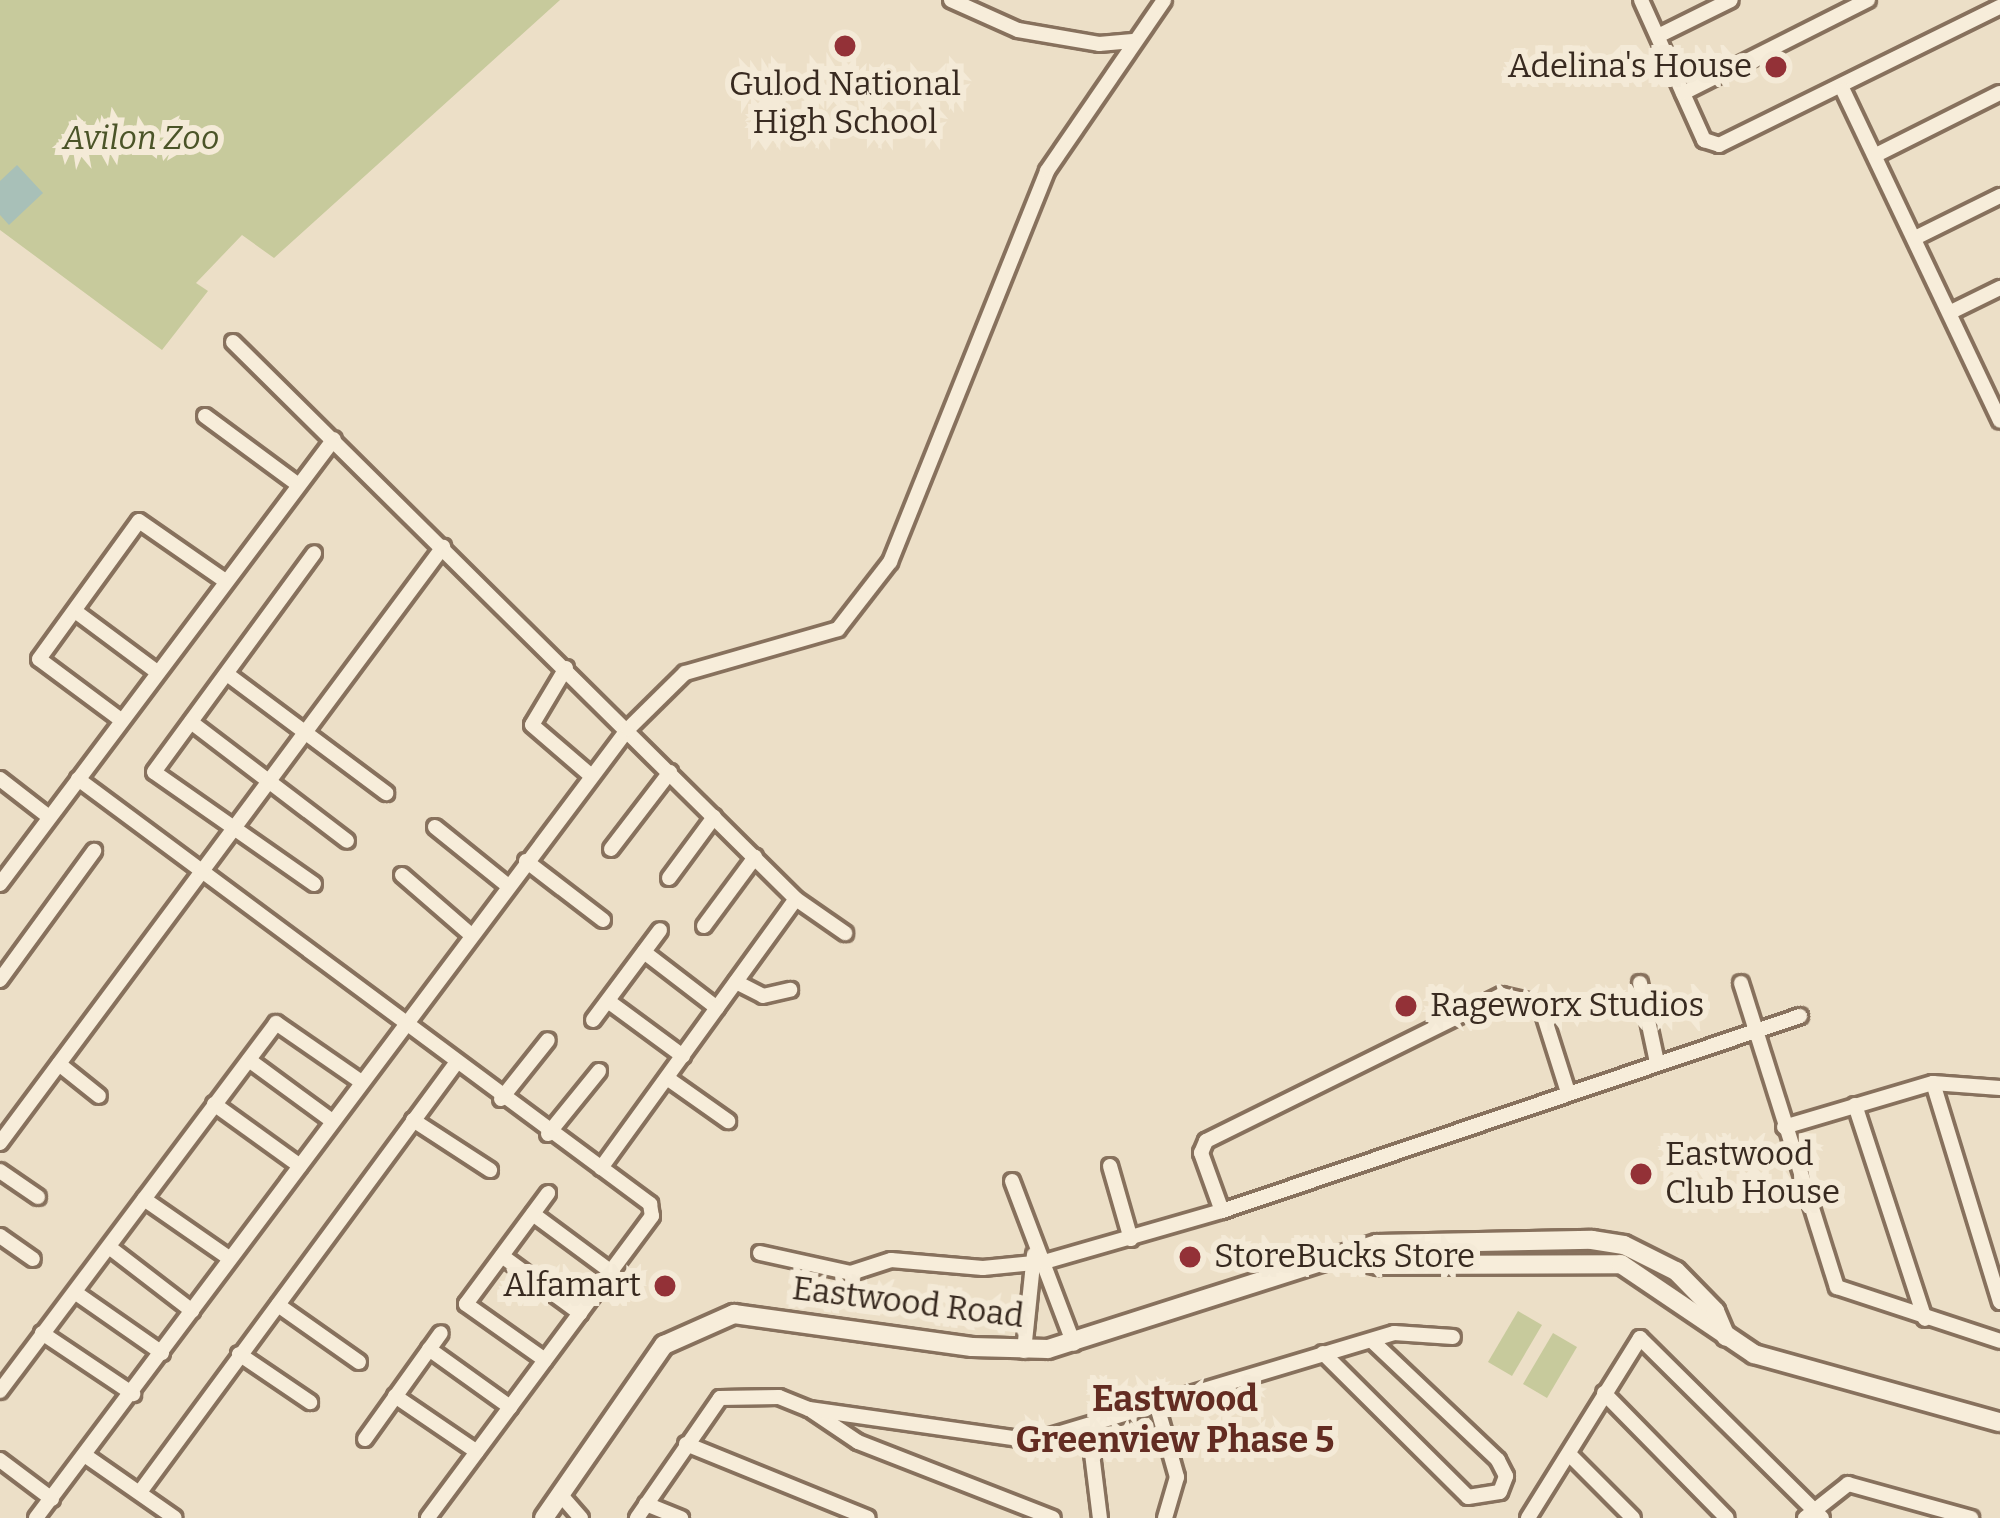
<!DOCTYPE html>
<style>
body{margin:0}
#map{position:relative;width:2000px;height:1518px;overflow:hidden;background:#ecdfc7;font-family:Bitter,serif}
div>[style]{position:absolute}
.green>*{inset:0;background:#c7ca9c}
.water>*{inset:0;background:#a8c0b8}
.roads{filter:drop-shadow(3px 0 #87715d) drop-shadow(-3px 0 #87715d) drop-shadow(0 3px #87715d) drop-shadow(0 -3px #87715d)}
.minor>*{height:14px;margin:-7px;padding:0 7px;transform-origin:7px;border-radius:7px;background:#f7edda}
.secondary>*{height:18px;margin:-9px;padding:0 9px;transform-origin:9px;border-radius:9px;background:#f7edda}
.dots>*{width:33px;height:33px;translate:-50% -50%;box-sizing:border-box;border:6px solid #f4ead7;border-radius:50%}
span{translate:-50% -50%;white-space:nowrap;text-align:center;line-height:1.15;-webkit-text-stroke:12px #f4ead7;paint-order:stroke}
.poi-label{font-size:33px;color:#382a20}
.right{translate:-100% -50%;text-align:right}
.left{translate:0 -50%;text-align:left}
.park-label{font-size:33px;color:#4b5428;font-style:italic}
.street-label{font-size:33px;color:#382a20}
.neighbourhood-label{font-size:36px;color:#632c22;font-weight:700}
</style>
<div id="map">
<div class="green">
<div style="clip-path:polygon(0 0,560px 0,274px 258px,242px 235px,196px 283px,208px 291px,162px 350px,0 230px)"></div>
<div style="clip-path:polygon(1518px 1311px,1542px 1325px,1512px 1376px,1488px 1362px)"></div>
<div style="clip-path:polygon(1553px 1333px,1577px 1347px,1547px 1398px,1523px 1384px)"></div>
</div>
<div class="water">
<div style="clip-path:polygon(17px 165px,43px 193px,9px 225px,0 215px,0 181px)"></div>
</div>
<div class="roads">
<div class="minor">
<div style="left:951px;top:0;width:73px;rotate:24.1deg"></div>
<div style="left:1018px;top:30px;width:82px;rotate:9.8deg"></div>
<div style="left:1099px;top:44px;width:34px;rotate:-5deg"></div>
<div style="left:1641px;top:0;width:154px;rotate:65.8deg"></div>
<div style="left:1704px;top:140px;width:16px;rotate:18deg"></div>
<div style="left:1719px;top:145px;width:313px;rotate:-26.2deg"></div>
<div style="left:1658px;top:36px;width:81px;rotate:-26.3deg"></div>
<div style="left:1843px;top:90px;width:366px;rotate:64.6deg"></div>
<div style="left:1683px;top:93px;width:207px;rotate:-26.7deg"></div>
<div style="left:1878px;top:154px;width:136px;rotate:-26.6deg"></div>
<div style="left:1917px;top:237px;width:93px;rotate:-26.3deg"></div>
<div style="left:1951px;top:312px;width:55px;rotate:-26.1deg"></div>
<div style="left:233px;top:342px;width:792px;rotate:44.69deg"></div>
<div style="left:796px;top:899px;width:60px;rotate:34.8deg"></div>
<div style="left:205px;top:416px;width:113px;rotate:36.4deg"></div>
<div style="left:75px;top:611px;width:102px;rotate:36.6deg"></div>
<div style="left:566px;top:668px;width:66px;rotate:120.8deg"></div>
<div style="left:532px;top:725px;width:75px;rotate:40.7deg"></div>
<div style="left:227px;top:674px;width:199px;rotate:36.8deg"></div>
<div style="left:121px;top:720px;width:102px;rotate:-143.4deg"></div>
<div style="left:39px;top:659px;width:170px;rotate:-54.1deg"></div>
<div style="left:139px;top:521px;width:103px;rotate:34.8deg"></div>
<div style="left:191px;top:722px;width:196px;rotate:37.3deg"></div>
<div style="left:0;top:779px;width:62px;rotate:37.8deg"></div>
<div style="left:78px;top:779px;width:713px;rotate:36.61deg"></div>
<div style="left:650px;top:1204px;width:12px;rotate:81deg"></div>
<div style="left:652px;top:1216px;width:376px;rotate:126.6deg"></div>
<div style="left:435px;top:827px;width:92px;rotate:38.9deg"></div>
<div style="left:611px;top:849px;width:97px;rotate:-52.5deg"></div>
<div style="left:526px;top:861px;width:97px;rotate:37.5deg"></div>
<div style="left:402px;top:875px;width:90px;rotate:40.9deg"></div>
<div style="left:669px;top:878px;width:76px;rotate:-53.6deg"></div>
<div style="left:0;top:884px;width:556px;rotate:-53.11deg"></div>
<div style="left:314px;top:884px;width:195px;rotate:-145deg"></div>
<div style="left:154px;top:772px;width:271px;rotate:-53.8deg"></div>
<div style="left:704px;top:926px;width:86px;rotate:-53.5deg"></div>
<div style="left:644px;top:952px;width:92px;rotate:37.5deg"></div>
<div style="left:0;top:980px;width:160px;rotate:-53.9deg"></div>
<div style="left:736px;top:982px;width:30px;rotate:27deg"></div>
<div style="left:763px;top:996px;width:28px;rotate:-13deg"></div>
<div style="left:1640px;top:983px;width:81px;rotate:77.9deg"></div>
<div style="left:1741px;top:983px;width:319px;rotate:72.5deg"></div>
<div style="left:1837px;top:1287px;width:172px;rotate:18.3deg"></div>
<div style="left:608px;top:1001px;width:93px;rotate:36.3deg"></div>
<div style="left:593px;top:1020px;width:112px;rotate:-53.3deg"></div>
<div style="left:249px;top:1060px;width:103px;rotate:36.3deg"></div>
<div style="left:59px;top:1064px;width:51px;rotate:38.7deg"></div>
<div style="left:667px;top:1078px;width:75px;rotate:35.2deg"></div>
<div style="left:1933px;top:1083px;width:229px;rotate:73deg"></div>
<div style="left:501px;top:1099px;width:75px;rotate:-51.5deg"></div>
<div style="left:214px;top:1104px;width:106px;rotate:35.8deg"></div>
<div style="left:1855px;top:1105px;width:225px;rotate:71.9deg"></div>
<div style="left:413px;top:1120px;width:92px;rotate:33deg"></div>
<div style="left:1784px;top:1127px;width:155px;rotate:-16.5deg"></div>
<div style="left:1933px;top:1083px;width:67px;rotate:4.3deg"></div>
<div style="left:548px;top:1134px;width:81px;rotate:-51deg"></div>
<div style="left:0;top:1143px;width:743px;rotate:-53.38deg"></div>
<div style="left:1110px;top:1166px;width:76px;rotate:74deg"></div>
<div style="left:601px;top:1168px;width:332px;rotate:-54.1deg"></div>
<div style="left:0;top:1171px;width:46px;rotate:34.4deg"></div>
<div style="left:1012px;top:1181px;width:174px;rotate:69.2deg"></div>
<div style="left:144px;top:1199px;width:103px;rotate:34.8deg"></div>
<div style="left:1222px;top:1211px;width:62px;rotate:-109.9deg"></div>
<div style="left:1201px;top:1153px;width:13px;rotate:-67deg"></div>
<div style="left:1206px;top:1141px;width:330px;rotate:-26.3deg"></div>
<div style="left:1502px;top:995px;width:39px;rotate:13deg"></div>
<div style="left:1540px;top:1004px;width:89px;rotate:72.4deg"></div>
<div style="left:533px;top:1214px;width:96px;rotate:36.5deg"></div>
<div style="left:0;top:1236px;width:40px;rotate:34.9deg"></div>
<div style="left:109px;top:1247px;width:105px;rotate:37.6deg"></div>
<div style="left:760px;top:1253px;width:93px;rotate:12.4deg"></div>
<div style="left:851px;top:1273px;width:42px;rotate:-18deg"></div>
<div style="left:891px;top:1260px;width:92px;rotate:5deg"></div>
<div style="left:983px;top:1268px;width:61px;rotate:-5.6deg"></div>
<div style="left:1044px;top:1262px;width:185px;rotate:-16deg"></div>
<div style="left:1222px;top:1211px;width:610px;rotate:-18.64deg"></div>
<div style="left:502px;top:1256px;width:97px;rotate:36.2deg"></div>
<div style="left:76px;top:1293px;width:105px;rotate:34.9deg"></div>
<div style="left:278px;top:1305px;width:99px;rotate:35.1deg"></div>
<div style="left:42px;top:1333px;width:110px;rotate:33.8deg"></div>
<div style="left:429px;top:1349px;width:100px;rotate:35.6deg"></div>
<div style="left:1024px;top:1351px;width:97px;rotate:-84.1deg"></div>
<div style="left:1323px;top:1353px;width:204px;rotate:44.8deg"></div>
<div style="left:1468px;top:1497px;width:32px;rotate:-9deg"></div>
<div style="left:1500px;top:1492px;width:17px;rotate:-69deg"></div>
<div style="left:1506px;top:1476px;width:18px;rotate:-117deg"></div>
<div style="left:1498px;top:1460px;width:173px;rotate:-136.6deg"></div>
<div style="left:239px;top:1354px;width:86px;rotate:34.1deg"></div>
<div style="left:545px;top:1360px;width:97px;rotate:-144.7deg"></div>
<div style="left:466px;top:1304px;width:138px;rotate:-53.5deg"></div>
<div style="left:0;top:1391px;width:460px;rotate:-53.1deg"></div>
<div style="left:276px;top:1023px;width:102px;rotate:34.6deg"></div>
<div style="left:1604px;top:1393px;width:175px;rotate:45.5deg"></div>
<div style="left:395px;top:1396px;width:99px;rotate:34.3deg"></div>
<div style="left:1157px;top:1406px;width:74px;rotate:74.3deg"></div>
<div style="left:1177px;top:1477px;width:43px;rotate:106.3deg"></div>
<div style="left:812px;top:1411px;width:55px;rotate:34deg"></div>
<div style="left:858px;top:1442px;width:209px;rotate:21.3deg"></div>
<div style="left:1089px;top:1429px;width:90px;rotate:83deg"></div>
<div style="left:365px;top:1439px;width:130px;rotate:-54.4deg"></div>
<div style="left:686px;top:1444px;width:196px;rotate:22.1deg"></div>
<div style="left:1570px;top:1455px;width:89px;rotate:45deg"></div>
<div style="left:86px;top:1456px;width:108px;rotate:34.9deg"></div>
<div style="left:0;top:1460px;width:65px;rotate:36.9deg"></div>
<div style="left:140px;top:1492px;width:529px;rotate:-53.61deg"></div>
<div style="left:560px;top:1494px;width:32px;rotate:49deg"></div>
<div style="left:646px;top:1504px;width:38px;rotate:22deg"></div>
<div style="left:36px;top:1518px;width:986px;rotate:-53.12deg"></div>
<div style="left:628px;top:729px;width:80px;rotate:-44.5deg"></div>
<div style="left:685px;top:673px;width:159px;rotate:-16deg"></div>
<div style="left:838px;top:629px;width:85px;rotate:-52.2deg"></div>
<div style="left:890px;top:562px;width:421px;rotate:-68.1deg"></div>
<div style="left:1047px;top:171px;width:207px;rotate:-55.6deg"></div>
<div style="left:637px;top:1518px;width:146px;rotate:-55.3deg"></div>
<div style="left:720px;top:1398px;width:59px;rotate:-1deg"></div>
<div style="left:779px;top:1397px;width:32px;rotate:22deg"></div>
<div style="left:809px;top:1409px;width:227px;rotate:8.1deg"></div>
<div style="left:1034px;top:1441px;width:376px;rotate:-16.7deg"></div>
<div style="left:1394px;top:1333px;width:59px;rotate:3.9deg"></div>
<div style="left:1528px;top:1518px;width:212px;rotate:-58.1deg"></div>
<div style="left:1640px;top:1338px;width:256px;rotate:44.7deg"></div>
<div style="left:1805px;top:1518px;width:55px;rotate:-38.3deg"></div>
<div style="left:1848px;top:1484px;width:128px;rotate:15.5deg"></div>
</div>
<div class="secondary">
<div style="left:1348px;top:1258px;width:32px;rotate:13deg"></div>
<div style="left:1379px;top:1265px;width:242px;rotate:-0.2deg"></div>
<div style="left:1621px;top:1264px;width:161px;rotate:34.1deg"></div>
<div style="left:1754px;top:1354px;width:255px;rotate:15.5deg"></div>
<div style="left:544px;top:1518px;width:211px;rotate:-55.3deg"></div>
<div style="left:664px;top:1345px;width:77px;rotate:-23.9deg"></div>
<div style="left:734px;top:1314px;width:240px;rotate:7.9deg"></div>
<div style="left:972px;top:1347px;width:76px;rotate:1.5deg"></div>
<div style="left:1048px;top:1349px;width:345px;rotate:-17.7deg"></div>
<div style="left:1377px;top:1244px;width:215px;rotate:-1.1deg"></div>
<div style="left:1592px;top:1240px;width:32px;rotate:9deg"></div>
<div style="left:1624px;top:1245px;width:58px;rotate:26.6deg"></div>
<div style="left:1676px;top:1271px;width:56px;rotate:45.7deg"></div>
<div style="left:1715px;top:1311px;width:28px;rotate:67deg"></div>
</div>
</div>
<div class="dots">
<div style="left:845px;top:46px;background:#933137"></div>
<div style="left:1776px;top:67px;background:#933137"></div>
<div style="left:1406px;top:1006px;background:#933137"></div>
<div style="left:1641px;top:1174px;background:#933137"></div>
<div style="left:1190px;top:1257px;background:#933137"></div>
<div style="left:665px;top:1286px;background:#933137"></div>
</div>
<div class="poi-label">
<span class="right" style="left:1752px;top:67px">Adelina's House</span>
<span style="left:845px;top:104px">Gulod National<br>High School</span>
<span class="left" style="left:1430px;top:1006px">Rageworx Studios</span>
<span class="left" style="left:1665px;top:1174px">Eastwood<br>Club House</span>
<span class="left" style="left:1214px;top:1257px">StoreBucks Store</span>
<span class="right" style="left:641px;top:1286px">Alfamart</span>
</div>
<div class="park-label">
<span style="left:141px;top:139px">Avilon Zoo</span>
</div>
<div class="street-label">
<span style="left:908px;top:1303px;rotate:7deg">Eastwood Road</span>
</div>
<div class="neighbourhood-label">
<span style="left:1175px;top:1420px">Eastwood<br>Greenview Phase 5</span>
</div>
</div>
